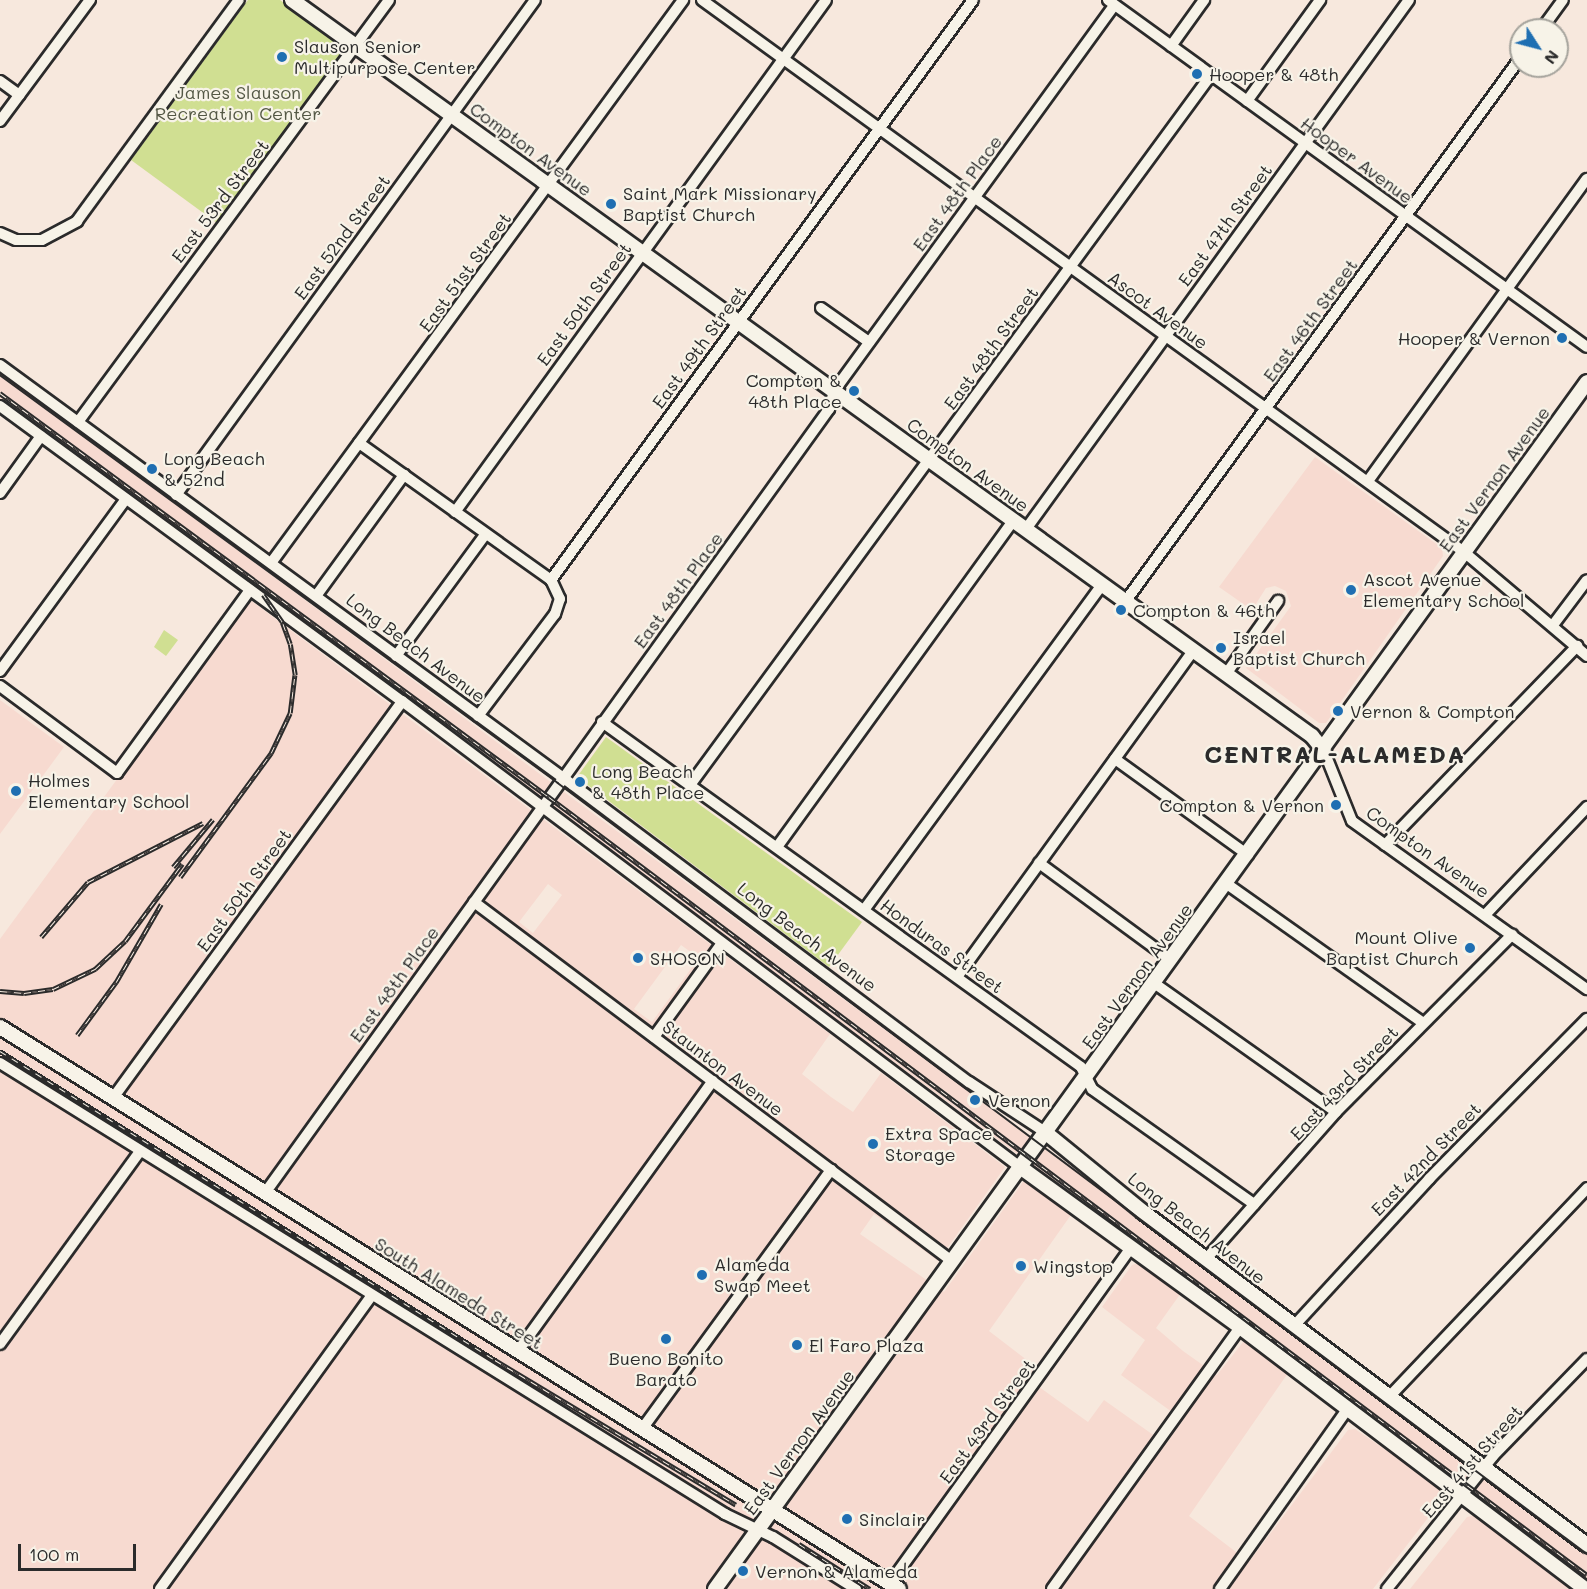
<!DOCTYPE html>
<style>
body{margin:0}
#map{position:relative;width:1587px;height:1589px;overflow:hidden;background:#f7e8dd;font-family:Mali,sans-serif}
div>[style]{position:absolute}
.built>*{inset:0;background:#f7dad0}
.green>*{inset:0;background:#d0df92}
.roads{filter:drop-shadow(2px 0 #2b2b2b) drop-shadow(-2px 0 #2b2b2b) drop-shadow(0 2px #2b2b2b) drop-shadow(0 -2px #2b2b2b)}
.minor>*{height:10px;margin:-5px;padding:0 5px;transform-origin:5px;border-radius:5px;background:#f7f3e8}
.major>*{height:14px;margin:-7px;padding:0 7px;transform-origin:7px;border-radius:7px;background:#f7f3e8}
.tram>*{height:1.5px;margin:-0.75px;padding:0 0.75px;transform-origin:0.75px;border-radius:0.75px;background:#2b2b2b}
.rail>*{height:4.5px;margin-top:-2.25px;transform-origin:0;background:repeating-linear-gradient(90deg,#f7f3e8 0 7px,#2b2b2b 0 14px);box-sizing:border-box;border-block:2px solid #2b2b2b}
.dots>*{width:16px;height:16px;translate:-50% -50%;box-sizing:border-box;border:3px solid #f7f3e8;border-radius:50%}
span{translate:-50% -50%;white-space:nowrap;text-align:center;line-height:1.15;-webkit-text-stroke:4.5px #f7f3e8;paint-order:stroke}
.poi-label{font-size:18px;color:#2b2b2b}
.left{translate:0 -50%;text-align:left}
.right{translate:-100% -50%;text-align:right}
.park-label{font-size:18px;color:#545845}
.street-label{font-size:18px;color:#2b2b2b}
.district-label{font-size:24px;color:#2b2b2b;font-weight:700;letter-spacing:1.5px}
.north{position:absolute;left:1509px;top:18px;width:60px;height:60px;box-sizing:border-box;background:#f7f3e8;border:2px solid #a5a39c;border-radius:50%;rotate:126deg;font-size:16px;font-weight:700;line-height:24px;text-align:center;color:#2b2b2b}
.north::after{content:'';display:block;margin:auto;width:21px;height:27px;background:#1f6fb2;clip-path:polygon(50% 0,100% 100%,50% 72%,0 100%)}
.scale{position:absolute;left:18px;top:1544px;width:118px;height:27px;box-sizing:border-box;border:3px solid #2b2b2b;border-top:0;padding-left:8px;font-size:18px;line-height:21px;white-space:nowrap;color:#2b2b2b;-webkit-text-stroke:4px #f7f3e8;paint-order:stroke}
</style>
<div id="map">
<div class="built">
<div style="clip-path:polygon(0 374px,1587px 1550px,1587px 1579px,650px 880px,0 400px)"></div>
<div style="clip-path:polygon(1315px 457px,1442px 548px,1443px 556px,1326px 723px,1319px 723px,1246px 668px,1291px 606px,1286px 591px,1275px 586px,1266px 588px,1252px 610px,1219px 587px)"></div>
<div style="clip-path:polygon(evenodd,249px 599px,830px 1034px,802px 1074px,831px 1097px,853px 1112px,881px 1073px,1005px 1167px,938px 1261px,874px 1214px,860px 1234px,944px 1292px,1023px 1182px,1030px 1182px,1073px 1212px,989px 1331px,1036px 1367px,1028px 1379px,1088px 1422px,1104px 1400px,1166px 1444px,1183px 1420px,1121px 1375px,1145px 1340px,1102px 1307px,1132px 1265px,1138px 1263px,1181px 1293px,1156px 1328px,1183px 1351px,1217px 1375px,1244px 1341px,1288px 1373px,1189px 1516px,1249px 1562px,1348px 1430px,1355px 1429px,1448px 1492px,1373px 1589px,0 1589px,0 939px,249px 599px,548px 884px,562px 895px,533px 933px,519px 922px,548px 884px,249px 599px,681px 945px,699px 958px,652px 1022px,634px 1009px,681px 945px)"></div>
<div style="clip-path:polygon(0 700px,64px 747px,0 834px)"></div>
<div style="clip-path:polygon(1477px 1515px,1576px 1589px,1410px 1589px,1467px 1517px)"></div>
</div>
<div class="green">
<div style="clip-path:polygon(248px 0,280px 0,345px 47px,217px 223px,131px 160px)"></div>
<div style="clip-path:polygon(164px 630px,178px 640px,166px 656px,154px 647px)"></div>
<div style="clip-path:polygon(606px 737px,862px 922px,829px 967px,577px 777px)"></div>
</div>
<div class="roads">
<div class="minor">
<div style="left:702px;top:0;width:941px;rotate:35.92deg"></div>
<div style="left:1464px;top:552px;width:161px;rotate:40.2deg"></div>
<div style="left:1108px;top:0;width:591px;rotate:35.92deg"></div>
<div style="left:1541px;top:30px;width:37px;rotate:-54deg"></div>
<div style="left:1171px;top:46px;width:57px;rotate:-54.3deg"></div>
<div style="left:0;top:81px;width:24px;rotate:36deg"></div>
<div style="left:1247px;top:101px;width:125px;rotate:-54.1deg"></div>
<div style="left:0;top:121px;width:151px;rotate:-53.4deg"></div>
<div style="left:0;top:233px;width:17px;rotate:24deg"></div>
<div style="left:16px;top:240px;width:26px"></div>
<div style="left:42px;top:240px;width:40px;rotate:-28deg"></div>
<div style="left:77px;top:221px;width:274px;rotate:-53.8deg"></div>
<div style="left:821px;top:308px;width:59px;rotate:35.3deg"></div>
<div style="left:0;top:365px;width:710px;rotate:36.24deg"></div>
<div style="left:573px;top:785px;width:495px;rotate:36.9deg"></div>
<div style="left:969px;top:1082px;width:91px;rotate:33.3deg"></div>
<div style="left:0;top:406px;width:499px;rotate:36.3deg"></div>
<div style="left:402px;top:701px;width:774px;rotate:37.02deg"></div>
<div style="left:78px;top:422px;width:524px;rotate:-53.61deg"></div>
<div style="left:359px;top:443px;width:236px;rotate:35.5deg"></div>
<div style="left:1368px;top:481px;width:373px;rotate:-54.1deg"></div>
<div style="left:0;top:493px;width:70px;rotate:-54.3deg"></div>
<div style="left:176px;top:495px;width:611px;rotate:-54.05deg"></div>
<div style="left:455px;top:512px;width:632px;rotate:-54.07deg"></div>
<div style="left:1026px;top:529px;width:653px;rotate:-54.1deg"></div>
<div style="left:271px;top:563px;width:698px;rotate:-53.8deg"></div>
<div style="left:316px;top:596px;width:150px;rotate:-54deg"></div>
<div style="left:1125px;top:602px;width:674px;rotate:-54deg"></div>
<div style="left:1553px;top:625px;width:56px;rotate:-52.9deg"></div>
<div style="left:396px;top:656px;width:150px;rotate:-53.7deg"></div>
<div style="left:0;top:671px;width:213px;rotate:-53.8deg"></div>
<div style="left:1226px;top:674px;width:90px;rotate:-54.5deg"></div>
<div style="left:0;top:686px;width:146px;rotate:36.6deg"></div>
<div style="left:117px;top:773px;width:226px;rotate:-54deg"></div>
<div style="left:478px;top:716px;width:128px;rotate:-53deg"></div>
<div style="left:555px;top:614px;width:16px;rotate:-72deg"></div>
<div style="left:560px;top:599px;width:21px;rotate:-115deg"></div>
<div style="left:551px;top:580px;width:717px;rotate:-53.96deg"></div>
<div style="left:602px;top:722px;width:590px;rotate:35.76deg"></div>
<div style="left:1081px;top:1067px;width:25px;rotate:63deg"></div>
<div style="left:1092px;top:1089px;width:199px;rotate:35.4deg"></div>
<div style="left:1324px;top:751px;width:75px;rotate:68.2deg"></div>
<div style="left:1352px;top:821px;width:289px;rotate:35.6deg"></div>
<div style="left:1115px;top:759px;width:164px;rotate:35.8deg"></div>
<div style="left:690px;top:785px;width:881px;rotate:-53.73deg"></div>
<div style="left:1385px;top:845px;width:277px;rotate:-46deg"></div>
<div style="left:777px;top:847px;width:404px;rotate:-54.1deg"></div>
<div style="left:1039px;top:863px;width:164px;rotate:36.3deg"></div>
<div style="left:1227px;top:884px;width:240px;rotate:35.3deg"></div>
<div style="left:474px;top:902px;width:598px;rotate:36.91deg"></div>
<div style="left:864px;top:910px;width:403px;rotate:-53.8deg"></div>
<div style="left:1485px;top:915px;width:149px;rotate:-46.6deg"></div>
<div style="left:957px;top:977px;width:402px;rotate:-54.1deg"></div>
<div style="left:1154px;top:983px;width:223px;rotate:35.3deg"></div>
<div style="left:654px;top:1037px;width:116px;rotate:-54.1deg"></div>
<div style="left:0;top:1063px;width:854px;rotate:31.88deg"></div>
<div style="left:725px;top:1514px;width:53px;rotate:25.6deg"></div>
<div style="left:773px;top:1537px;width:98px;rotate:32.1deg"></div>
<div style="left:113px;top:1098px;width:491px;rotate:-53.9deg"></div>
<div style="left:265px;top:1193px;width:966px;rotate:-54.27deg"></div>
<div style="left:829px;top:409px;width:19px;rotate:-74deg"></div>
<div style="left:834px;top:391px;width:477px;rotate:-54deg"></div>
<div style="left:1206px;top:1259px;width:196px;rotate:-48.5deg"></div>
<div style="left:1336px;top:1112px;width:250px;rotate:-45.2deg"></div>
<div style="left:1294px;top:1326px;width:200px;rotate:-47.4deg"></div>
<div style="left:1429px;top:1179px;width:225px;rotate:-45.4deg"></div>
<div style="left:0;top:1344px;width:238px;rotate:-54deg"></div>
<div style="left:518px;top:1351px;width:333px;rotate:-54.2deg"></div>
<div style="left:1389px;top:1397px;width:288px;rotate:-46.5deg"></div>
<div style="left:642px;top:1429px;width:321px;rotate:-53.9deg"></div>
<div style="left:890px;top:1583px;width:413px;rotate:-54.3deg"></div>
<div style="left:160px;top:1589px;width:361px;rotate:-54.2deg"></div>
<div style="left:1052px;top:1589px;width:322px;rotate:-54.3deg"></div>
<div style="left:1220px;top:1589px;width:222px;rotate:-54.7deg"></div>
<div style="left:1387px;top:1589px;width:170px;rotate:-51.4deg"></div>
<div style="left:1493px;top:1456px;width:135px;rotate:-45.9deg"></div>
</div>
<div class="major">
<div style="left:292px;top:0;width:1258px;rotate:35.81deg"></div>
<div style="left:1312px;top:736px;width:19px;rotate:51deg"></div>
<div style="left:0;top:1027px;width:1060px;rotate:32.01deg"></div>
<div style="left:1045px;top:1132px;width:127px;rotate:39.2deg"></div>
<div style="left:1143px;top:1212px;width:555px;rotate:36.87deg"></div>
<div style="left:1020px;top:1167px;width:272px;rotate:36deg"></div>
<div style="left:1240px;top:1327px;width:433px;rotate:37.2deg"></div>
<div style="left:715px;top:1589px;width:1489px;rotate:-54.15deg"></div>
</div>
</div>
<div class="tram">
<div style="left:0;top:375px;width:691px;rotate:36.17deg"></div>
<div style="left:558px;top:783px;width:1286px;rotate:36.84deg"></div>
</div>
<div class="rail">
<div style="left:0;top:393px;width:682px;rotate:36.35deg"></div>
<div style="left:549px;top:797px;width:1297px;rotate:36.85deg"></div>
<div style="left:173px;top:867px;width:62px;rotate:-50.2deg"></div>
<div style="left:180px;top:877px;width:154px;rotate:-53.7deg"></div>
<div style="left:271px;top:753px;width:44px;rotate:-64.6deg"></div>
<div style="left:290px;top:713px;width:38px;rotate:-83deg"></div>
<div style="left:295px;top:675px;width:31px;rotate:-99deg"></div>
<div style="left:290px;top:644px;width:23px;rotate:-110deg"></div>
<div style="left:282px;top:622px;width:33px;rotate:-125deg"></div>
<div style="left:41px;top:937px;width:72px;rotate:-49.5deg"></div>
<div style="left:88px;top:882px;width:129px;rotate:-27.2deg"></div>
<div style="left:0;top:991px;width:24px;rotate:5deg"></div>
<div style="left:24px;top:993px;width:29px;rotate:-8deg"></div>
<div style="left:53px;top:989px;width:47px;rotate:-25.5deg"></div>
<div style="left:95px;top:969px;width:41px;rotate:-43deg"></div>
<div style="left:125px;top:941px;width:96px;rotate:-53.5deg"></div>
<div style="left:77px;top:1035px;width:66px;rotate:-53.7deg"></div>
<div style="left:116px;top:982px;width:90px;rotate:-60deg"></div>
<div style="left:0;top:1051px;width:584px;rotate:31.97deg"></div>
<div style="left:495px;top:1360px;width:281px;rotate:31deg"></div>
<div style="left:799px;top:1544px;width:84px;rotate:32.4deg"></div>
</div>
<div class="dots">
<div style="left:282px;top:57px;background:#1f6fb2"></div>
<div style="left:1197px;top:74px;background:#1f6fb2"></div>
<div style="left:611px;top:204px;background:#1f6fb2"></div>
<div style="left:1562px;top:338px;background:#1f6fb2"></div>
<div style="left:854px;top:391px;background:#1f6fb2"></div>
<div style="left:152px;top:469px;background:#1f6fb2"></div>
<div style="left:1351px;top:590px;background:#1f6fb2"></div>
<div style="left:1121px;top:610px;background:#1f6fb2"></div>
<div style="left:1221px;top:648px;background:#1f6fb2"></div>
<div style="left:1338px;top:711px;background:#1f6fb2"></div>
<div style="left:580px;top:782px;background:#1f6fb2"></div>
<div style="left:16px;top:791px;background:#1f6fb2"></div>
<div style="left:1336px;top:805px;background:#1f6fb2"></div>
<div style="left:1470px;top:948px;background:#1f6fb2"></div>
<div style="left:638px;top:958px;background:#1f6fb2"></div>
<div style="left:975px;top:1100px;background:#1f6fb2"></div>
<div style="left:873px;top:1144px;background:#1f6fb2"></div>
<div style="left:1021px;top:1266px;background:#1f6fb2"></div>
<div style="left:702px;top:1275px;background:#1f6fb2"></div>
<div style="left:666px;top:1339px;background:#1f6fb2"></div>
<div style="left:797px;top:1345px;background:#1f6fb2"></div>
<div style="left:847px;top:1519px;background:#1f6fb2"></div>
<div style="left:743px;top:1571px;background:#1f6fb2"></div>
</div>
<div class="poi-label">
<span class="left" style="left:294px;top:57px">Slauson Senior<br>Multipurpose Center</span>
<span class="left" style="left:1209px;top:74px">Hooper &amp; 48th</span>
<span class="left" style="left:623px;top:204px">Saint Mark Missionary<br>Baptist Church</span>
<span class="right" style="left:1550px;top:338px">Hooper &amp; Vernon</span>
<span class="right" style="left:842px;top:391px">Compton &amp;<br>48th Place</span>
<span class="left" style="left:164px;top:469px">Long Beach<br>&amp; 52nd</span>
<span class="left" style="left:1363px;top:590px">Ascot Avenue<br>Elementary School</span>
<span class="left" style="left:1133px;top:610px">Compton &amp; 46th</span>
<span class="left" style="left:1233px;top:648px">Israel<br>Baptist Church</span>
<span class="left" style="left:1350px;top:711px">Vernon &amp; Compton</span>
<span class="left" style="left:592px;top:782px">Long Beach<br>&amp; 48th Place</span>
<span class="left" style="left:28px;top:791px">Holmes<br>Elementary School</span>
<span class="right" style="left:1324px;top:805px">Compton &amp; Vernon</span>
<span class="right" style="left:1458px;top:948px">Mount Olive<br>Baptist Church</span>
<span class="left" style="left:650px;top:958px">SHOSON</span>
<span class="left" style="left:988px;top:1100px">Vernon</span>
<span class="left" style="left:885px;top:1144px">Extra Space<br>Storage</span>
<span class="left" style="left:714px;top:1275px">Alameda<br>Swap Meet</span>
<span class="left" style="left:1033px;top:1266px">Wingstop</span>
<span class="left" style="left:809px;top:1345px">El Faro Plaza</span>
<span style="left:666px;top:1369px">Bueno Bonito<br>Barato</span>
<span class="left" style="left:859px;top:1519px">Sinclair</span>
<span class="left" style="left:755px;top:1571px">Vernon &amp; Alameda</span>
</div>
<div class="park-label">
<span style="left:238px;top:103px">James Slauson<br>Recreation Center</span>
</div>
<div class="street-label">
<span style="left:531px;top:149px;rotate:36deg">Compton Avenue</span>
<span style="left:1357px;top:160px;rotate:36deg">Hooper Avenue</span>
<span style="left:957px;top:193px;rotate:-54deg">East 48th Place</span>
<span style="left:220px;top:201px;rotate:-53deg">East 53rd Street</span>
<span style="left:1225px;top:225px;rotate:-54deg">East 47th Street</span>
<span style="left:342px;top:237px;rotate:-54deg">East 52nd Street</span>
<span style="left:465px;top:272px;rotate:-54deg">East 51st Street</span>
<span style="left:584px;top:304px;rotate:-54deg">East 50th Street</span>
<span style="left:1158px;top:310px;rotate:36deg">Ascot Avenue</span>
<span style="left:1310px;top:320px;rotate:-54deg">East 46th Street</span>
<span style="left:699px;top:347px;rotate:-54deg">East 49th Street</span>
<span style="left:991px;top:348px;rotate:-54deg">East 48th Street</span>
<span style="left:968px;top:465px;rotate:36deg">Compton Avenue</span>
<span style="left:1494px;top:479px;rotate:-54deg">East Vernon Avenue</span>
<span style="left:678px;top:590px;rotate:-54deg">East 48th Place</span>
<span style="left:416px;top:648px;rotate:37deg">Long Beach Avenue</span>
<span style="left:1428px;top:852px;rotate:35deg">Compton Avenue</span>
<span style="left:244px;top:890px;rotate:-54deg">East 50th Street</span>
<span style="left:807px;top:937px;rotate:37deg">Long Beach Avenue</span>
<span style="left:942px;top:946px;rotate:36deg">Honduras Street</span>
<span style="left:1137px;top:976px;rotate:-54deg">East Vernon Avenue</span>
<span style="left:394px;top:984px;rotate:-54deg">East 48th Place</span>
<span style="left:723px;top:1068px;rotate:37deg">Staunton Avenue</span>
<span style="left:1344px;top:1083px;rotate:-47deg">East 43rd Street</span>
<span style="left:1426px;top:1159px;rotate:-46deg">East 42nd Street</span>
<span style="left:1197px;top:1228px;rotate:38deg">Long Beach Avenue</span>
<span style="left:459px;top:1293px;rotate:32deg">South Alameda Street</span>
<span style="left:987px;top:1421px;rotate:-54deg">East 43rd Street</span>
<span style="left:799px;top:1442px;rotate:-54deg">East Vernon Avenue</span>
<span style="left:1472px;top:1461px;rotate:-49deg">East 41st Street</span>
</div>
<div class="district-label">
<span style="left:1335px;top:754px">CENTRAL-ALAMEDA</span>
</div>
<div class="north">N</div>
<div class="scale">100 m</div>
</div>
